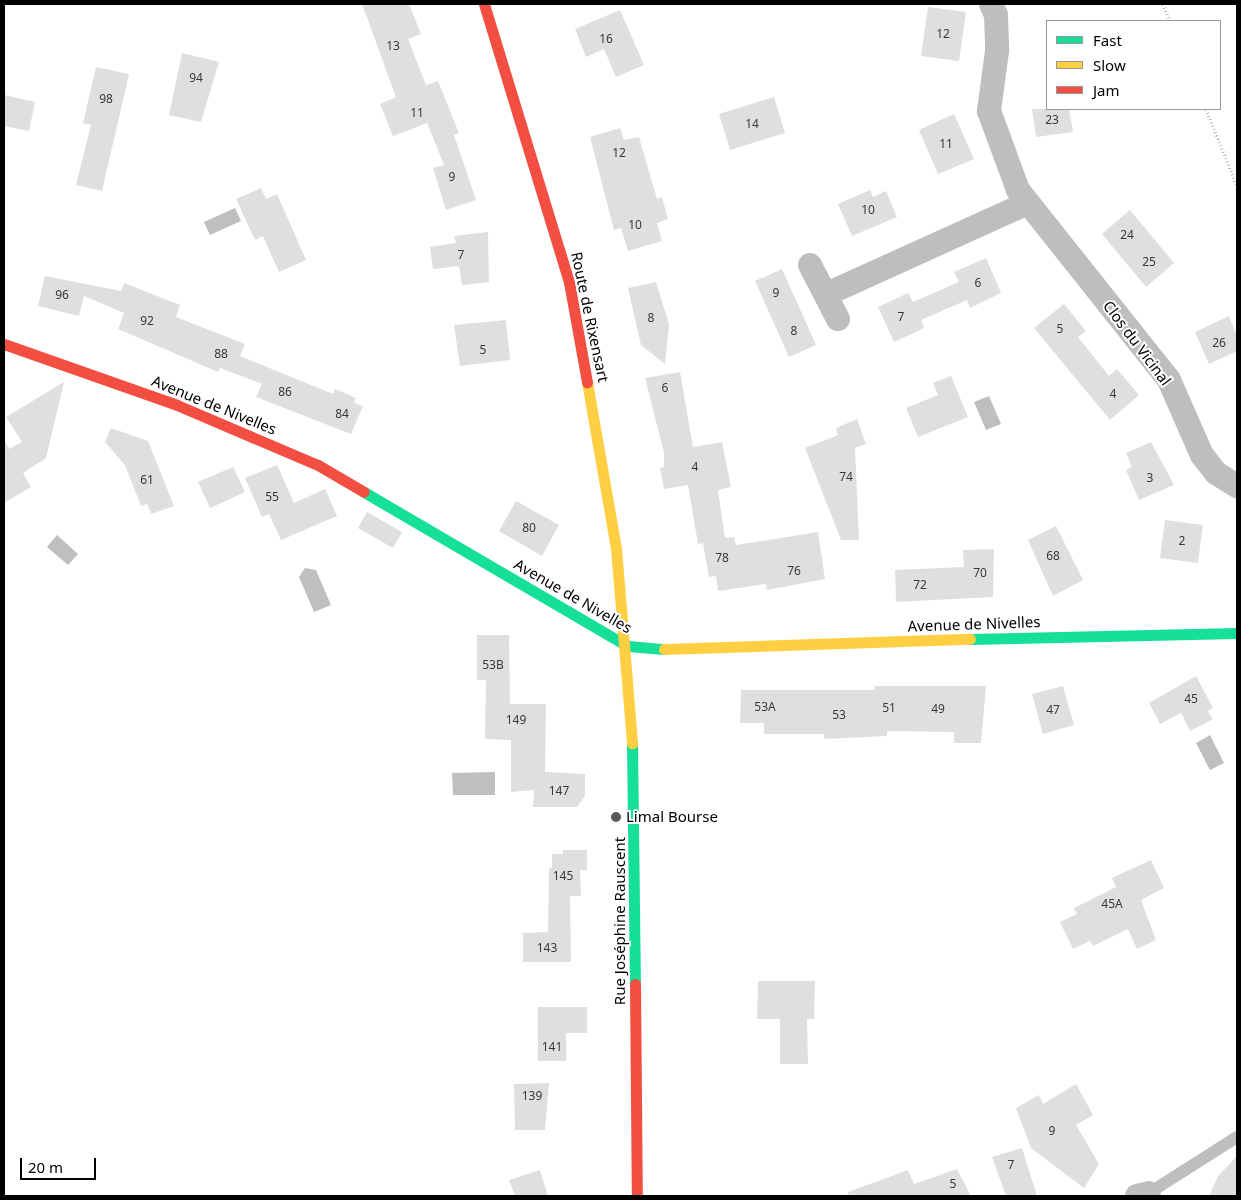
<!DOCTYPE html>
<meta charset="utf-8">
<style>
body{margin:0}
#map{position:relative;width:1241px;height:1200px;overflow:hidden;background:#fff;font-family:"Noto Sans",sans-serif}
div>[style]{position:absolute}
.water>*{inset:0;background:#bfbfbf}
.building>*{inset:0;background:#dfdfdf}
.path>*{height:3px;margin-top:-1.5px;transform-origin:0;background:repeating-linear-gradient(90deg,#b9b9b9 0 1px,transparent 0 3.5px)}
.lane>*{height:12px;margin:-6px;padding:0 6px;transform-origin:6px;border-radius:6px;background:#bebebe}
.street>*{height:24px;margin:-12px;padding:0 12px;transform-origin:12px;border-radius:12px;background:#bebebe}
.fast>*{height:11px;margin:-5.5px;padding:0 5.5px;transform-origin:5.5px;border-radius:5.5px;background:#16e098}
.slow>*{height:11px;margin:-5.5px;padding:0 5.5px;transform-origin:5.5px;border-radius:5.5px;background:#ffcf43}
.jam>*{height:11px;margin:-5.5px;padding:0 5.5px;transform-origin:5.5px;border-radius:5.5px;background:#f24e42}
.dots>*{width:14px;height:14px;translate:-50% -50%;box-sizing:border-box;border:2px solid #fff;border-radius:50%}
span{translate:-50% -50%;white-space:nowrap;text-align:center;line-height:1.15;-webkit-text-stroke:4px #fff;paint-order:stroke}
.number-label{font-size:12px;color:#383838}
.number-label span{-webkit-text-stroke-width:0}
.street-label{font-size:15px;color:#000}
.poi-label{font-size:15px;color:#000}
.left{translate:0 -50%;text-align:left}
.frame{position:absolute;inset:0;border:5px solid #000;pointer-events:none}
.legend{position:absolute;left:1046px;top:20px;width:175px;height:90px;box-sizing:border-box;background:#fff;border:1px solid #999;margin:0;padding:6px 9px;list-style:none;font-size:15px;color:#000}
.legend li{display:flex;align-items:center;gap:10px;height:25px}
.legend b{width:25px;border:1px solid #999}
.scale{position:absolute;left:20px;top:1158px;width:76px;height:22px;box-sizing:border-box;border:2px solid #000;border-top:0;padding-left:6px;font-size:15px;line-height:18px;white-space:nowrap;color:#000;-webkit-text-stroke:4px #fff;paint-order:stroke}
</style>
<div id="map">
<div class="water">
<div style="clip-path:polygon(235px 208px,241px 221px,210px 235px,204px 222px)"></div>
<div style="clip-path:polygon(989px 396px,1001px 424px,986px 430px,974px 402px)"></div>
<div style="clip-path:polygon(57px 535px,78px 554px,68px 565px,47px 547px)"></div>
<div style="clip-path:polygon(305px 568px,316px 570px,331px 605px,314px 612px,299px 577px)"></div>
<div style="clip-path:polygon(1210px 735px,1224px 763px,1210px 770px,1196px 743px)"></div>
<div style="clip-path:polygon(495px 772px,495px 795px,453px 795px,452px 773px)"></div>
</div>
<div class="building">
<div style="clip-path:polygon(362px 4px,409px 4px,421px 34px,408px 39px,426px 85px,438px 81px,459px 133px,454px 135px,476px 200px,446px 210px,433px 168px,444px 165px,427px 123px,393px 136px,380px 104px,396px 97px)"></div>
<div style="clip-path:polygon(928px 7px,966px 12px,959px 61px,921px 56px)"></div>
<div style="clip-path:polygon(620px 10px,644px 65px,616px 77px,604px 49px,586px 57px,575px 29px)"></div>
<div style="clip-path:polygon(182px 53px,219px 62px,201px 122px,169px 115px)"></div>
<div style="clip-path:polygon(96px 67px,129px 74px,102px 191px,76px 185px,91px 125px,83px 123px)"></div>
<div style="clip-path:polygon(4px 95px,35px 102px,29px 131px,4px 126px)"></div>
<div style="clip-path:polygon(774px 97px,785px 133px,730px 150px,719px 114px)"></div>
<div style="clip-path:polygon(1032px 109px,1069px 109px,1073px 132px,1036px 137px)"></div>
<div style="clip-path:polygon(954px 114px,974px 159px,938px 174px,919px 130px)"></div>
<div style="clip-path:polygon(620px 128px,624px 140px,639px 137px,657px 199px,662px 197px,668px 219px,657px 223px,662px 241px,628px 251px,621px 228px,614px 230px,590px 137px)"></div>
<div style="clip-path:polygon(261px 188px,266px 199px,277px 194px,306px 260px,279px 272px,263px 236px,255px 240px,236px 199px)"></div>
<div style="clip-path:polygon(870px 190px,873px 197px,886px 191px,897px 217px,852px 236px,838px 204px)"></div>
<div style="clip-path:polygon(1130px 210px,1174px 263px,1146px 287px,1102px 234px)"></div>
<div style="clip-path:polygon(488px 232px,489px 282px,462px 285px,459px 266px,433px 269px,430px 247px,456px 243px,454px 236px)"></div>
<div style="clip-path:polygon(986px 258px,1001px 293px,970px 308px,967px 300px,921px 320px,924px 328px,894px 342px,878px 307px,908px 293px,913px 302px,959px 282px,954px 272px)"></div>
<div style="clip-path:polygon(782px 269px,816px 345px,789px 357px,755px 281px)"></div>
<div style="clip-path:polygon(45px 276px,121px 291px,124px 283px,180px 305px,176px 317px,245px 344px,240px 356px,333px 394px,335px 389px,356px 398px,354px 403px,363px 406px,351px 434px,256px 397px,262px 384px,220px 368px,218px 372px,118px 329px,124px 313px,84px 296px,79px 316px,38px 306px)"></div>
<div style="clip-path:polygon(656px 282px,669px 324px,665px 364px,641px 345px,628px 288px)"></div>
<div style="clip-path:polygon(1064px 304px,1086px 331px,1078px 337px,1109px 376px,1117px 369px,1139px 395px,1110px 420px,1034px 328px)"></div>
<div style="clip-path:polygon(1229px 316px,1237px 336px,1237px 351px,1209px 364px,1195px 332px)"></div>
<div style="clip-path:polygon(506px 320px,510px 360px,460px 366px,454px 325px)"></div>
<div style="clip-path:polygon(680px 372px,693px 447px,722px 442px,731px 487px,718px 490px,725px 538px,734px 537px,736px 545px,818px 532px,825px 579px,767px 590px,766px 584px,718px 591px,716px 576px,709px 577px,703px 543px,698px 544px,688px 485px,664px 489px,660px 468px,664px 467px,664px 453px,645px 378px)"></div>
<div style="clip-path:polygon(951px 376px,968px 417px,918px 437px,906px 408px,938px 395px,933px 383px)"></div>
<div style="clip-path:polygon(64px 382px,46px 458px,23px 473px,31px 487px,4px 503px,4px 440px,9px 449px,22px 442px,6px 417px)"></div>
<div style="clip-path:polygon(857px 419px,866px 444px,855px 448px,859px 540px,841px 540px,805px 448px,838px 435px,836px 428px)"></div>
<div style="clip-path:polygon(111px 428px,148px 441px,174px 506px,151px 514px,147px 504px,141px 506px,125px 465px,105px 442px)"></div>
<div style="clip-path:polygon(1151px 442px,1174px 485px,1139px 500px,1126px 470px,1132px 467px,1126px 453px)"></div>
<div style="clip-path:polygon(277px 465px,294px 503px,325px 489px,337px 516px,281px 540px,269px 514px,262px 517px,245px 478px)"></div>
<div style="clip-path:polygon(233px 467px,245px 492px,210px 508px,198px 482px)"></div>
<div style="clip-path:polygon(516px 501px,559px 525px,542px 556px,499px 531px)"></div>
<div style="clip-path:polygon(367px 512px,402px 532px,393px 548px,358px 528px)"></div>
<div style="clip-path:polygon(1165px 520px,1203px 525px,1198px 563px,1160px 558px)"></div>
<div style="clip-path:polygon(1056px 526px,1083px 580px,1053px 596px,1028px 540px)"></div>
<div style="clip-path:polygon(994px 549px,993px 597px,896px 602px,895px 570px,964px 567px,963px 550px)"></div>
<div style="clip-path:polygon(477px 635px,509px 635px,510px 704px,546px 704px,545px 772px,585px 774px,585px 796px,577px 807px,533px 807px,534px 790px,511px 792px,511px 740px,485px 739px,486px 680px,477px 680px)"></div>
<div style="clip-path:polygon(1196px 676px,1213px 708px,1208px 711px,1213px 719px,1190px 731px,1181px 713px,1160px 724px,1149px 703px)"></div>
<div style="clip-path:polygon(875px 686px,986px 686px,981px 743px,954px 743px,954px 732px,887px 731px,887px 736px,824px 739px,824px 734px,764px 734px,764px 723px,740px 723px,741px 690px,875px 690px)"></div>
<div style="clip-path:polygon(1063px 686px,1074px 725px,1043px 734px,1032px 694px)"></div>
<div style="clip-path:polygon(563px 850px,587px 850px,587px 870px,580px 870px,581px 896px,570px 896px,571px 962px,523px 962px,523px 933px,548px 932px,549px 868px,552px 868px,552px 854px,563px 854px)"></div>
<div style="clip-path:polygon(1151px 860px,1164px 888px,1141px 900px,1156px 940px,1137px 949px,1128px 929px,1093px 946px,1090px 941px,1073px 949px,1060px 922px,1077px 914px,1074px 908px,1116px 887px,1112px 878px)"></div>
<div style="clip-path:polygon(758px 981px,815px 981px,814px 1019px,807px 1019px,808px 1064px,780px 1064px,780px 1019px,757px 1019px)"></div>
<div style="clip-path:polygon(538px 1007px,587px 1007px,587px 1033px,566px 1033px,566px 1061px,538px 1061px)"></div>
<div style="clip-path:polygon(549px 1083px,545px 1130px,515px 1130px,514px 1084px)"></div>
<div style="clip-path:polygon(1076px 1084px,1093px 1115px,1076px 1125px,1099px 1164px,1084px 1188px,1031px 1148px,1016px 1108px,1039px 1095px,1043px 1104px)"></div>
<div style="clip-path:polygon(1022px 1148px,1037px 1196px,1006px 1196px,992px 1157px)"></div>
<div style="clip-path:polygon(1237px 1156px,1237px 1196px,1209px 1196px,1218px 1176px)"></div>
<div style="clip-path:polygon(957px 1169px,971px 1196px,849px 1196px,848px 1192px,908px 1170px,914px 1184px)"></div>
<div style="clip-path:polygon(540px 1170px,548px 1196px,515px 1196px,509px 1180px)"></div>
</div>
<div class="path">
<div style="left:1163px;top:4px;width:18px;rotate:68deg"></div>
<div style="left:1206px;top:109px;width:83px;rotate:68.1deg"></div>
</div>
<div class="lane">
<div style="left:1149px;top:1193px;width:104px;rotate:-32.5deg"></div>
</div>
<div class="street">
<div style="left:991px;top:4px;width:12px;rotate:66deg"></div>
<div style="left:996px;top:15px;width:36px;rotate:88deg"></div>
<div style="left:997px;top:51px;width:61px;rotate:97.6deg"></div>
<div style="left:989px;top:111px;width:84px;rotate:69.8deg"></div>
<div style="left:1018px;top:190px;width:243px;rotate:51.5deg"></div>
<div style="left:1169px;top:380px;width:82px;rotate:66.3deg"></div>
<div style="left:1202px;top:455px;width:23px;rotate:52deg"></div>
<div style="left:1216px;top:473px;width:25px;rotate:32deg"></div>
<div style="left:810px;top:265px;width:61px;rotate:62.6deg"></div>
<div style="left:827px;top:294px;width:217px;rotate:-24.4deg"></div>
<div style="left:1137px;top:1196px;width:12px;rotate:-14deg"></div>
</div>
<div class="fast">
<div style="left:364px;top:492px;width:306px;rotate:30.3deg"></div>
<div style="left:628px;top:646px;width:36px;rotate:5deg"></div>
<div style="left:970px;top:639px;width:267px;rotate:-1.3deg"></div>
<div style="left:632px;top:743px;width:241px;rotate:89.3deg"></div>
</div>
<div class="slow">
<div style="left:587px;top:382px;width:169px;rotate:80.1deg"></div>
<div style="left:616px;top:548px;width:196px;rotate:85.3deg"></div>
<div style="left:664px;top:649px;width:306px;rotate:-1.9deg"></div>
</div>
<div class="jam">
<div style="left:484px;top:4px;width:291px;rotate:73deg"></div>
<div style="left:569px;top:282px;width:102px;rotate:79.8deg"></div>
<div style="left:4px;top:344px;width:183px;rotate:19.4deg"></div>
<div style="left:177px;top:405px;width:153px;rotate:23.1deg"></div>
<div style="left:318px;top:465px;width:53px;rotate:30.4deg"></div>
<div style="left:635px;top:984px;width:212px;rotate:89.5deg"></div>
</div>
<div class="dots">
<div style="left:616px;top:817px;background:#595959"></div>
</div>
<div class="number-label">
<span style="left:943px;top:34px">12</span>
<span style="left:606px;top:39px">16</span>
<span style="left:393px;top:46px">13</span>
<span style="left:196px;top:78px">94</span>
<span style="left:106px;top:99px">98</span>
<span style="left:417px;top:113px">11</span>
<span style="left:1052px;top:120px">23</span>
<span style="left:752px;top:124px">14</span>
<span style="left:946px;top:144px">11</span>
<span style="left:619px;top:153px">12</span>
<span style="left:452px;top:177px">9</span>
<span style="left:868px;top:210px">10</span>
<span style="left:635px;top:225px">10</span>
<span style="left:1127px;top:235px">24</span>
<span style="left:461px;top:255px">7</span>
<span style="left:1149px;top:262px">25</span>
<span style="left:978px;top:283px">6</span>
<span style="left:776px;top:293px">9</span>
<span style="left:62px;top:295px">96</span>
<span style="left:901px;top:317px">7</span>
<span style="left:651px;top:318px">8</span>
<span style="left:147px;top:321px">92</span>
<span style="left:1060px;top:329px">5</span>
<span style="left:794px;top:331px">8</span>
<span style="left:1219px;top:343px">26</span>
<span style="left:483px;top:350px">5</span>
<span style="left:221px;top:354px">88</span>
<span style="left:665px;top:388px">6</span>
<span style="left:285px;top:392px">86</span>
<span style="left:1113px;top:394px">4</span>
<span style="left:342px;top:414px">84</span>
<span style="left:695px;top:467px">4</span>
<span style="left:846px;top:477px">74</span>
<span style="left:1150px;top:478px">3</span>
<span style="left:147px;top:480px">61</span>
<span style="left:272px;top:497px">55</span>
<span style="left:529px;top:528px">80</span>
<span style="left:1182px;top:541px">2</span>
<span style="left:1053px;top:556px">68</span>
<span style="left:722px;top:558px">78</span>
<span style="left:794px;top:571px">76</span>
<span style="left:980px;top:573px">70</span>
<span style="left:920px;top:585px">72</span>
<span style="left:493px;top:665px">53B</span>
<span style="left:1191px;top:699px">45</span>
<span style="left:765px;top:707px">53A</span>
<span style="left:889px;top:708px">51</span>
<span style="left:938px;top:709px">49</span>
<span style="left:1053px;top:710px">47</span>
<span style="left:839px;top:715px">53</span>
<span style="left:516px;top:720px">149</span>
<span style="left:559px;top:791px">147</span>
<span style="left:563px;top:876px">145</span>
<span style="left:1112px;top:904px">45A</span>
<span style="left:547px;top:948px">143</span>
<span style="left:552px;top:1047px">141</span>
<span style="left:532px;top:1096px">139</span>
<span style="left:1052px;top:1131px">9</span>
<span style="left:1011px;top:1165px">7</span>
<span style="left:953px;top:1184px">5</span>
</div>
<div class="street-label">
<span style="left:590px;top:317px;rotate:78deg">Route de Rixensart</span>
<span style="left:1137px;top:343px;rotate:53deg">Clos du Vicinal</span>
<span style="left:214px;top:405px;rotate:22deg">Avenue de Nivelles</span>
<span style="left:573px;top:596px;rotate:30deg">Avenue de Nivelles</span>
<span style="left:974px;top:624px;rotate:-2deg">Avenue de Nivelles</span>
<span style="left:620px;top:921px;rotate:-90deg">Rue Joséphine Rauscent</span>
</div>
<div class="poi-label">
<span class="left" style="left:626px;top:817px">Limal Bourse</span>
</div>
<div class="frame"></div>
<ul class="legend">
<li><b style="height:6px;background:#16e098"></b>Fast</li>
<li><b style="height:6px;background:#ffcf43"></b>Slow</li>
<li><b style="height:6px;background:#f24e42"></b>Jam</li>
</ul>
<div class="scale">20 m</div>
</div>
